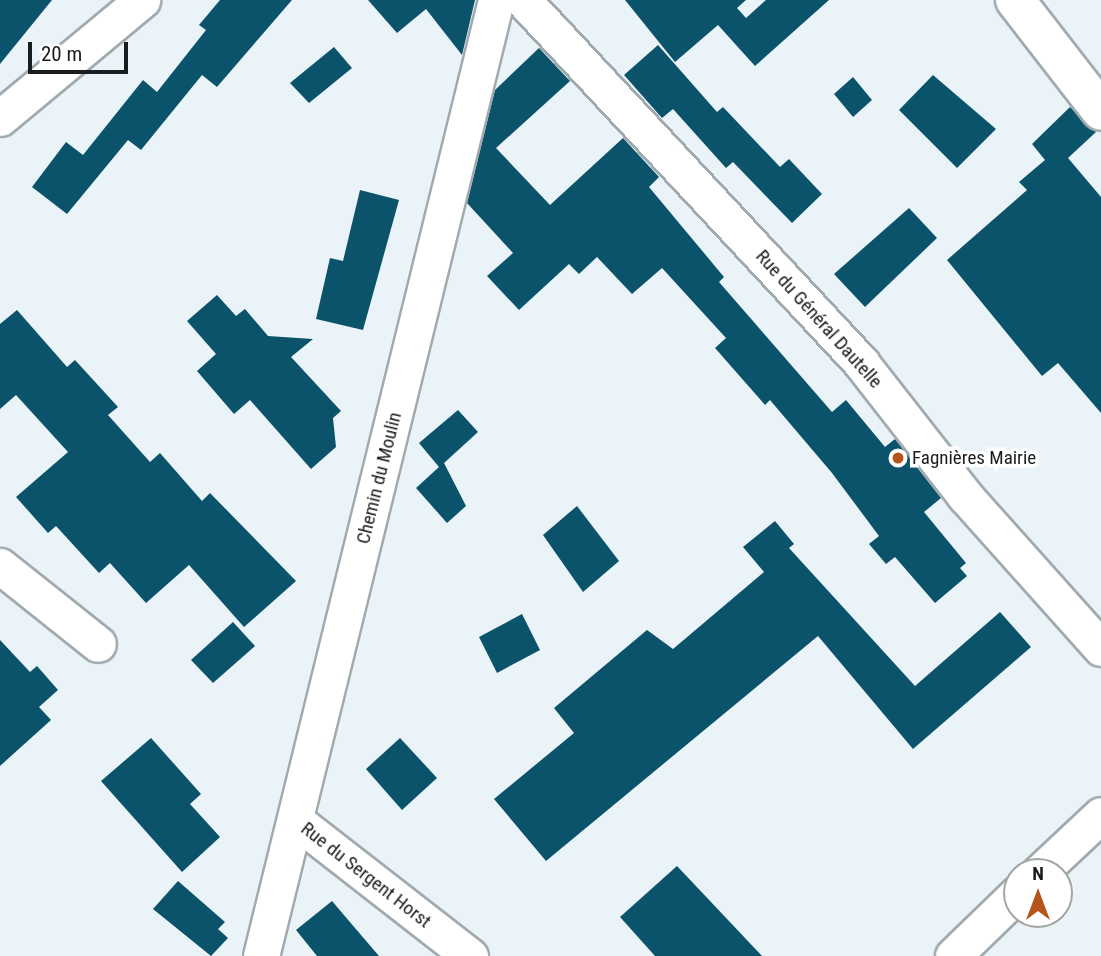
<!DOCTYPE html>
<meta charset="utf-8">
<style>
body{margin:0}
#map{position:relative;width:1101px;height:956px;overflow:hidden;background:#eaf3f8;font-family:"Roboto Condensed",sans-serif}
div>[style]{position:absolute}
.building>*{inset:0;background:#0b536b}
.roads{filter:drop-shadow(2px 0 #a1aaae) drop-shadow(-2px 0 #a1aaae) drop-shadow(0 2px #a1aaae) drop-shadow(0 -2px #a1aaae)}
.minor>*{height:35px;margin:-17.5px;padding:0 17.5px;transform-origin:17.5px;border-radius:17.5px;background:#fff}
.tertiary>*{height:38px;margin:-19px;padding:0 19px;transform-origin:19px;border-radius:19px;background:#fff}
.dots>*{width:19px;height:19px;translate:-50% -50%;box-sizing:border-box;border:4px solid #fff;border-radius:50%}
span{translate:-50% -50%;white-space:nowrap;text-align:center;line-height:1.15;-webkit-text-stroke:7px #fff;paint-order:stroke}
.street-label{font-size:19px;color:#191d1e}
.poi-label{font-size:19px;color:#191d1e}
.left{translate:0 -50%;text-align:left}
.north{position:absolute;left:1003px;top:858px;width:70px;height:70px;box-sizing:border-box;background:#fff;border:2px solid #a3a5a5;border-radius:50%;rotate:0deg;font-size:19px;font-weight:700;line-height:28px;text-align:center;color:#191d1e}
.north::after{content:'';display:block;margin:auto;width:24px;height:32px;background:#b7541b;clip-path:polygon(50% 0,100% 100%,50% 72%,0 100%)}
.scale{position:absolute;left:28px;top:42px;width:100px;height:32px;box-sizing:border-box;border:4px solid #191d1e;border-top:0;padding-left:9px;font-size:21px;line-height:24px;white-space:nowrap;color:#191d1e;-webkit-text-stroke:5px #fff;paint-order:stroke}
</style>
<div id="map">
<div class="building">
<div style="clip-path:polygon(0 0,52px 0,0 64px)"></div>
<div style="clip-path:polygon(220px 0,292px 0,217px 87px,202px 75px,141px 150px,128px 140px,67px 214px,32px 187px,66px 142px,83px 155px,143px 80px,157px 92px,206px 30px,199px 25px)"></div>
<div style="clip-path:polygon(368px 0,475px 0,462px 55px,426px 9px,397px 33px)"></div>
<div style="clip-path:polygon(625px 0,746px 0,737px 8px,746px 18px,766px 0,829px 0,755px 66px,718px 25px,675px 62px)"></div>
<div style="clip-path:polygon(658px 45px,717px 112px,723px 107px,780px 167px,789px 159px,822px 194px,792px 223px,733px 162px,726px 168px,673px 109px,662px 118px,624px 75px)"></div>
<div style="clip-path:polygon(334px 47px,352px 68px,309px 103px,290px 83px)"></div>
<div style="clip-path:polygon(539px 48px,570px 81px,496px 148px,550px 205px,623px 138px,659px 177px,649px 187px,724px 277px,719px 282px,832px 412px,846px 400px,885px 447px,895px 439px,941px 498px,924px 512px,966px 563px,960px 568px,967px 576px,935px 603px,895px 557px,886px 564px,869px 544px,879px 536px,832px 473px,770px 400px,765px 405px,715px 348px,726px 338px,662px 268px,632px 294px,597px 257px,579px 274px,569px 264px,519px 310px,487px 276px,513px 253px,467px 203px,495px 90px)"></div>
<div style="clip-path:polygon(933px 75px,996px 129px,957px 168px,899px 110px)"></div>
<div style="clip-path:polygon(853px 77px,872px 100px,853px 117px,834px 94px)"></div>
<div style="clip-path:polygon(1070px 107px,1096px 132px,1068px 158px,1101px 197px,1101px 413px,1058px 363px,1042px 376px,947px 260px,1027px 190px,1019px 182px,1045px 160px,1032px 144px)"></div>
<div style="clip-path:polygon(360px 190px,399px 200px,363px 330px,316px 319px,330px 258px,343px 261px)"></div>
<div style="clip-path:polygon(909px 208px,937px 238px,865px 307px,834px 274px)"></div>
<div style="clip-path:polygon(217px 295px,236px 316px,245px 309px,268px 336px,313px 339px,291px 357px,341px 411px,333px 418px,336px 447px,311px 469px,250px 400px,234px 414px,197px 371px,216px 354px,187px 321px)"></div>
<div style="clip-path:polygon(17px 310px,67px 367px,75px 360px,118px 407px,108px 415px,150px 462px,160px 453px,202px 501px,210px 493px,296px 581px,244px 627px,189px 565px,146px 603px,110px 563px,99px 573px,56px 526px,48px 533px,16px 497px,68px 452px,16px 395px,0 409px,0 324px)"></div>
<div style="clip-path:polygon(458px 410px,478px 432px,444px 463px,466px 506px,447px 523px,416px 488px,439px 467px,419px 443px)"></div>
<div style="clip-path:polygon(577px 506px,619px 561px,583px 592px,543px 535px)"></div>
<div style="clip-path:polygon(775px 521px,794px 544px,789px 548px,915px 686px,1000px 612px,1031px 647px,913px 749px,818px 636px,546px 861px,494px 799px,574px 733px,554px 708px,647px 630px,673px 649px,764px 572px,743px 547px)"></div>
<div style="clip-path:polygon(522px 614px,540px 650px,497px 673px,479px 637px)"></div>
<div style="clip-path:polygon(233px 622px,255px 646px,213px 683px,191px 660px)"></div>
<div style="clip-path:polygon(0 640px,30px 672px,37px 666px,58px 690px,39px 707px,51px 720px,0 766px)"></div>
<div style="clip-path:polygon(151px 738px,201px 794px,190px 804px,220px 837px,182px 872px,101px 781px)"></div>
<div style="clip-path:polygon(400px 738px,437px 778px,402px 810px,366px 769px)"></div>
<div style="clip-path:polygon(677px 866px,762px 956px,655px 956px,620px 917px)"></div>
<div style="clip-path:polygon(178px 881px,225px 922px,218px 929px,228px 938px,211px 956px,153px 909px)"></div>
<div style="clip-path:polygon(332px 901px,349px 921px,379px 956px,317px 956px,296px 930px)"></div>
</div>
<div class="roads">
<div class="minor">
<div style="left:523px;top:0;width:497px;rotate:47deg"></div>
<div style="left:862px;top:364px;width:167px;rotate:52deg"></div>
<div style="left:965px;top:496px;width:204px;rotate:48.2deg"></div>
<div style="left:0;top:118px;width:185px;rotate:-39.7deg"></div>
<div style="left:0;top:566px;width:125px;rotate:38.5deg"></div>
<div style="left:295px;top:820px;width:222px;rotate:37.9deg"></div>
<div style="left:1040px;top:872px;width:83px;rotate:-43.1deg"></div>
<div style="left:261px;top:956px;width:984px;rotate:-76.19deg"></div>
<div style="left:953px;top:956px;width:89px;rotate:-44.1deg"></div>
</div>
<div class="tertiary">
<div style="left:1015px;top:0;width:140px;rotate:52.2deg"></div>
</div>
</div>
<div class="dots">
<div style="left:898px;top:458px;background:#b7541b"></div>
</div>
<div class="street-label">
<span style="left:819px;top:319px;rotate:48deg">Rue du Général Dautelle</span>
<span style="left:379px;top:478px;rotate:-76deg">Chemin du Moulin</span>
<span style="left:366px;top:875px;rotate:38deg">Rue du Sergent Horst</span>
</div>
<div class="poi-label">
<span class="left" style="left:912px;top:458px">Fagnières Mairie</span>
</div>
<div class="north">N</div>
<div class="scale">20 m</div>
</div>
